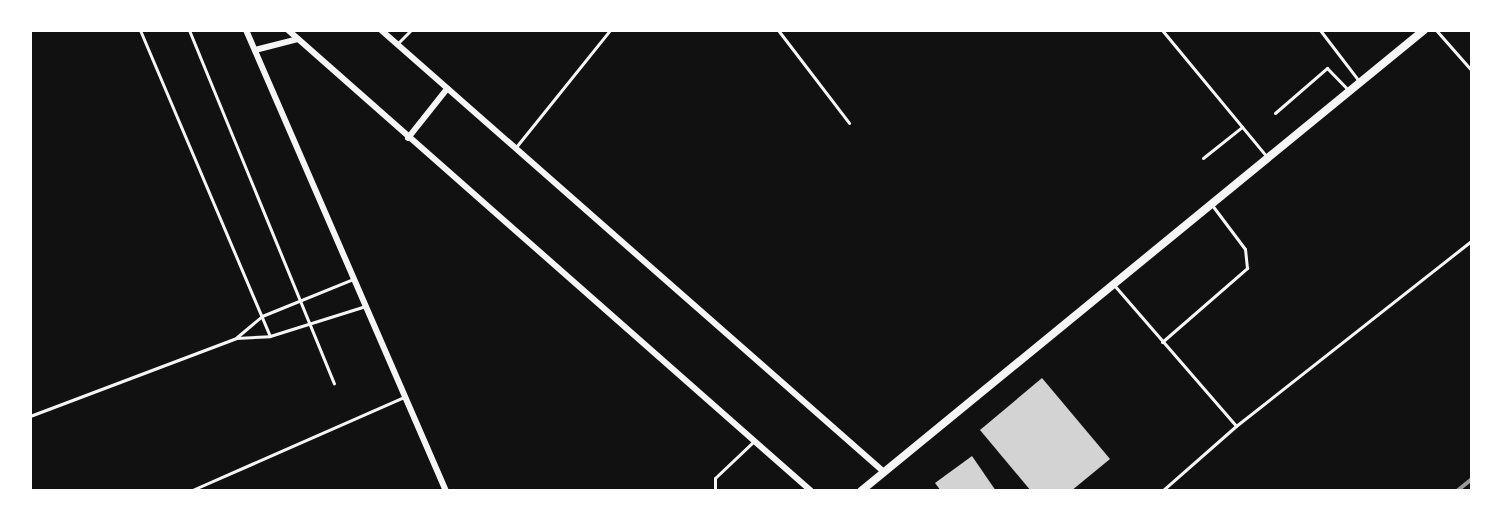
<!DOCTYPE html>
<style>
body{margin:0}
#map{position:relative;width:1502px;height:521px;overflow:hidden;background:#111;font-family:"Open Sans",sans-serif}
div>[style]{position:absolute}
.building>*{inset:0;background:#d3d3d3}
.service>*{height:3px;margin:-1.5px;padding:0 1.5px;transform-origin:1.5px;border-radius:1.5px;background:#f5f5f5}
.minor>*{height:6px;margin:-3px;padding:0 3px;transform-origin:3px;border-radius:3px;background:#f5f5f5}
.secondary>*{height:8px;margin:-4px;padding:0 4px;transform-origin:4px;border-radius:4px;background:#f5f5f5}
.rail>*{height:4px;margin:-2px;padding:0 2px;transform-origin:2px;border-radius:2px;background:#9a9a9a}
span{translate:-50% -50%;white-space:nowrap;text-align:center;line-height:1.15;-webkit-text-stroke:6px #fff;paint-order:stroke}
.frame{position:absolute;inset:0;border:32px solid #fff;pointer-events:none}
</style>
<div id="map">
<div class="building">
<div style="clip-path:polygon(1042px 378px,1110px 459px,1071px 491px,1031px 491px,980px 430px)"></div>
<div style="clip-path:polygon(972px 456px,996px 491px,941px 491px,935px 483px)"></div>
</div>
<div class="service">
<div style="left:140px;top:30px;width:332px;rotate:67deg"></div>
<div style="left:189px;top:30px;width:382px;rotate:67.7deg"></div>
<div style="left:778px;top:30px;width:117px;rotate:52.6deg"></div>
<div style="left:1162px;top:30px;width:165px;rotate:50.4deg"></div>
<div style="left:1320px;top:30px;width:64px;rotate:52.6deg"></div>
<div style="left:1436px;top:30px;width:55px;rotate:48.7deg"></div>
<div style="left:398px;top:43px;width:18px;rotate:-45deg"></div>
<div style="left:1275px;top:113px;width:69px;rotate:-40.9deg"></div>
<div style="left:1327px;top:68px;width:30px;rotate:46deg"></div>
<div style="left:516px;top:147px;width:150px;rotate:-51.2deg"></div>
<div style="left:1203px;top:158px;width:50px;rotate:-38.5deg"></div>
<div style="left:1114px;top:285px;width:186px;rotate:49.1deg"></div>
<div style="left:1236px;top:426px;width:98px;rotate:138.7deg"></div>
<div style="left:237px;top:337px;width:33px;rotate:-40deg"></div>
<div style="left:262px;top:316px;width:98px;rotate:-22.1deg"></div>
<div style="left:1162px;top:342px;width:113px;rotate:-41deg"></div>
<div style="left:1247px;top:268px;width:19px;rotate:-96deg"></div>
<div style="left:1245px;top:249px;width:55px;rotate:-126.9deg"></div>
<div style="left:30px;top:416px;width:220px;rotate:-20.7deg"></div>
<div style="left:236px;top:338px;width:34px;rotate:-3deg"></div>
<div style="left:270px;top:336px;width:101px;rotate:-17.4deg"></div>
<div style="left:1236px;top:426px;width:300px;rotate:-38.2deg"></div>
<div style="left:190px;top:491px;width:234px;rotate:-23.7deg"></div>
<div style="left:715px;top:491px;width:13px;rotate:-90deg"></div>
<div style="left:715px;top:478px;width:54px;rotate:-43.5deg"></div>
</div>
<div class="minor">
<div style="left:246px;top:30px;width:503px;rotate:66.55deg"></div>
<div style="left:288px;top:30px;width:697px;rotate:41.39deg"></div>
<div style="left:381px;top:30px;width:670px;rotate:41.31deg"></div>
<div style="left:255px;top:50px;width:44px;rotate:-14.3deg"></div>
<div style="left:408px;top:138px;width:63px;rotate:-51.5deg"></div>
</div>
<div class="secondary">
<div style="left:861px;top:491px;width:728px;rotate:-39.31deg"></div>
</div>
<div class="rail">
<div style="left:1457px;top:491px;width:19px;rotate:-39deg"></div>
</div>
<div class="frame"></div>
</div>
